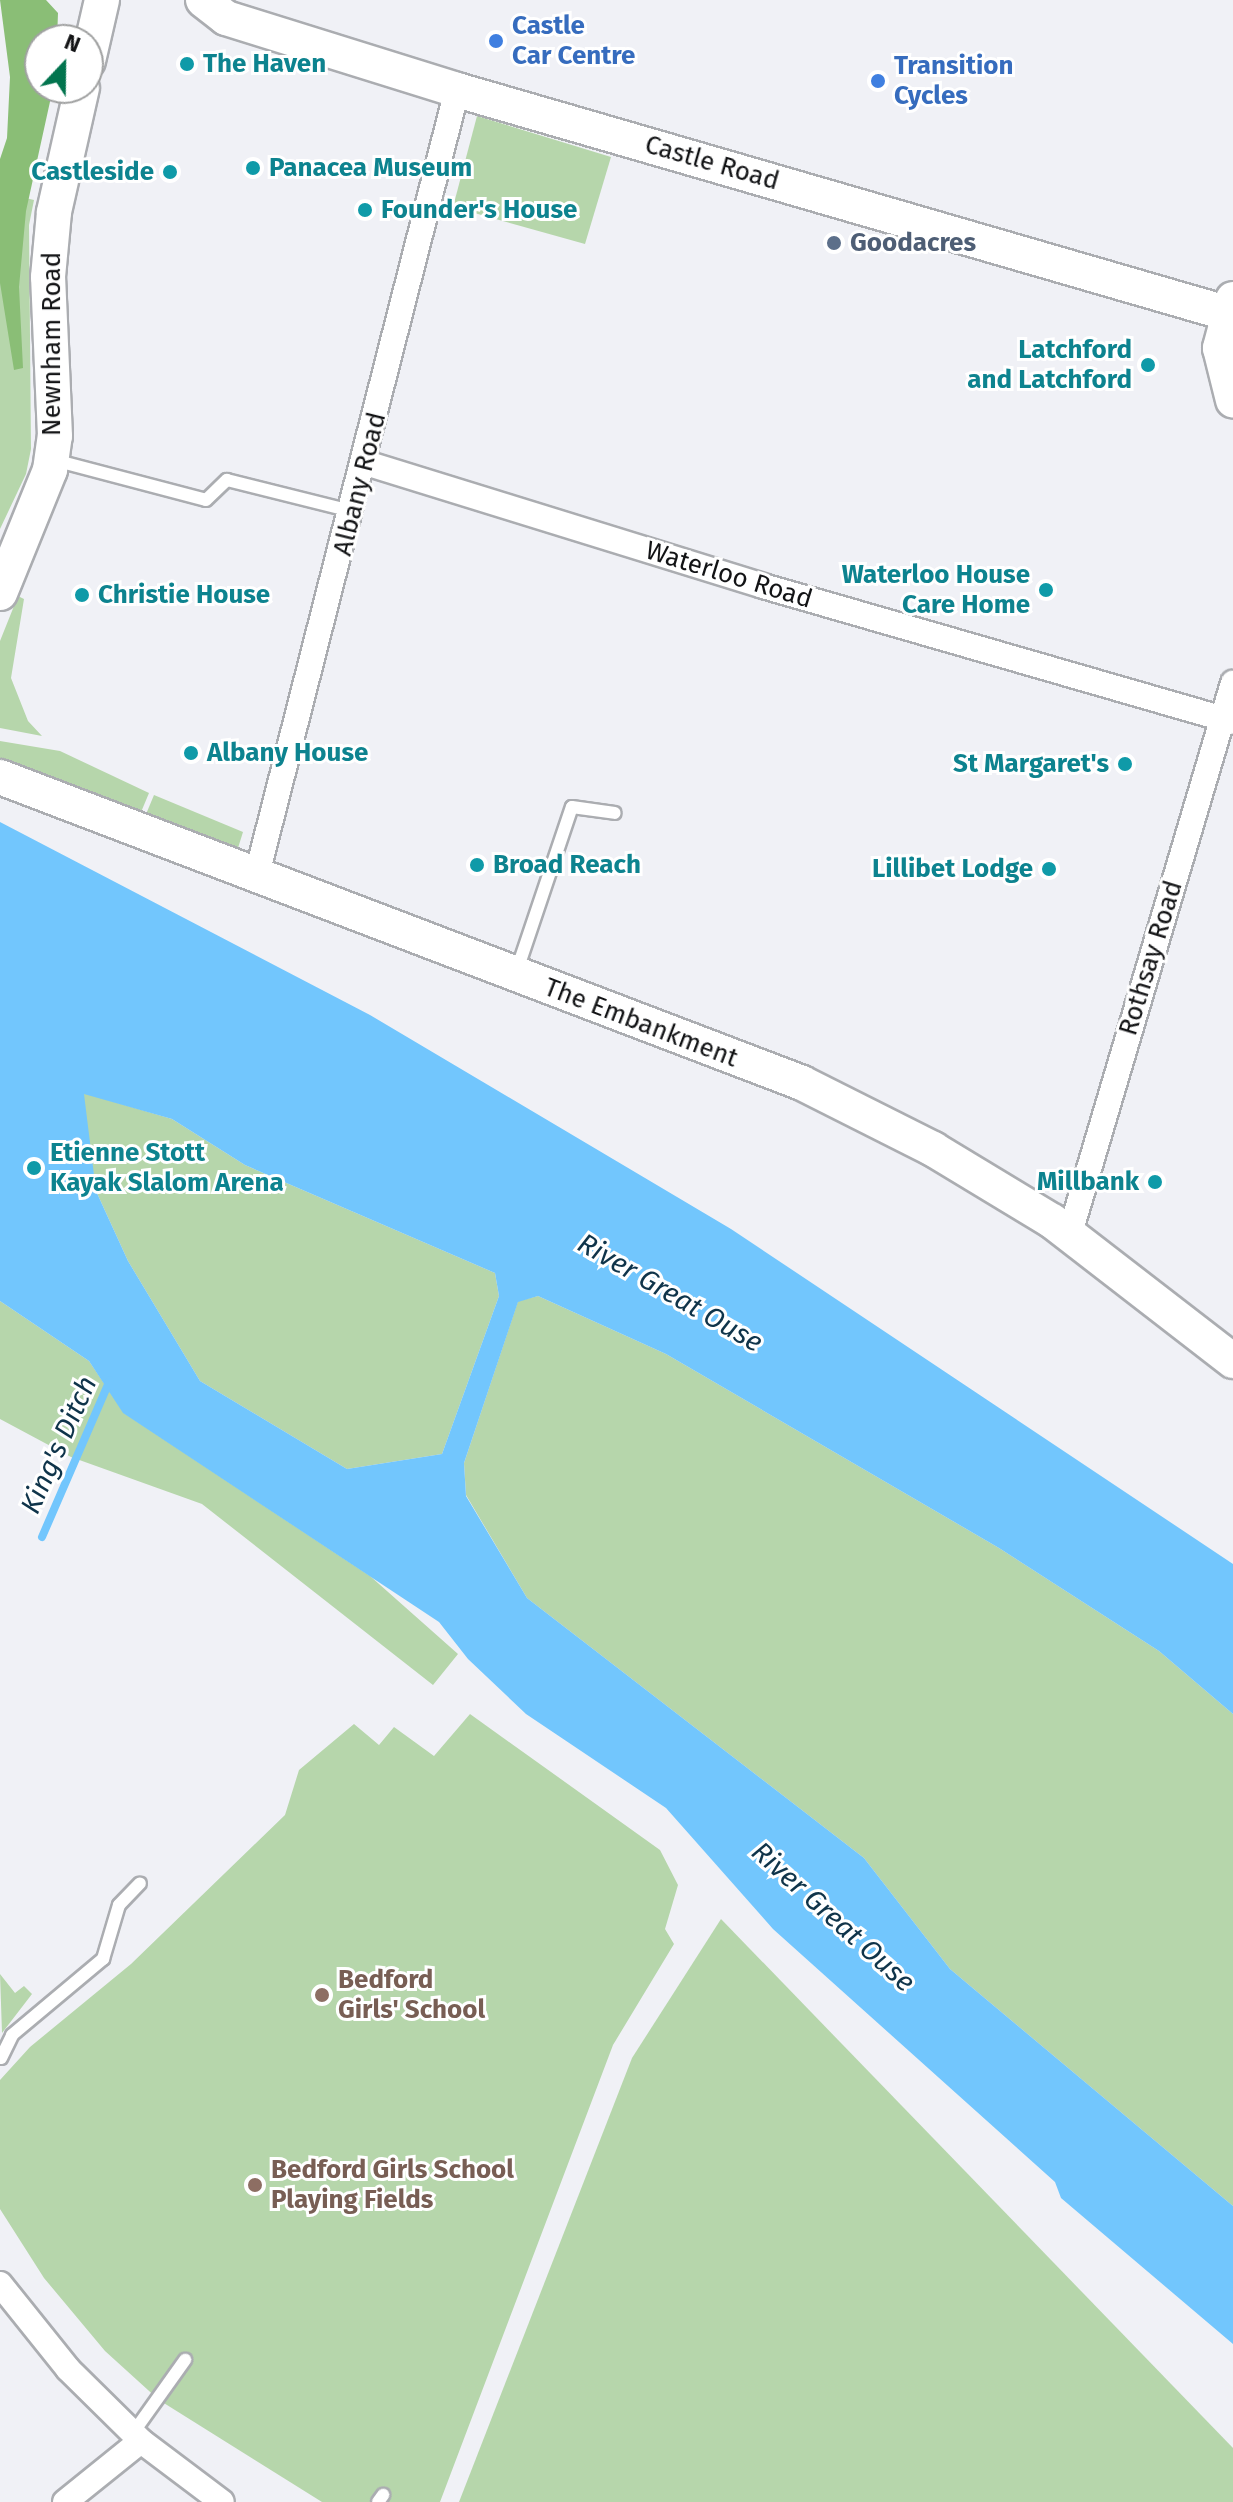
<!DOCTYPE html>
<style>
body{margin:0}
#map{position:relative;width:1233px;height:2502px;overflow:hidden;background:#f0f1f6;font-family:"Fira Sans",sans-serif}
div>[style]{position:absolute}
.green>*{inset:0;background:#b6d6ab}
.forest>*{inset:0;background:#8abe76}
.water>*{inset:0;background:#72c6fd}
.stream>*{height:8px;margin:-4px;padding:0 4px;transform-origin:4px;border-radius:4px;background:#72c6fd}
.roads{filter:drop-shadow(2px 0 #abadb1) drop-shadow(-2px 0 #abadb1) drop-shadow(0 2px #abadb1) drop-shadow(0 -2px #abadb1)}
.lane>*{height:12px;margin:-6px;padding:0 6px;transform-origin:6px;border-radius:6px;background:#fff}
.street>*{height:24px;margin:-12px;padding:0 12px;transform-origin:12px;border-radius:12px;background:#fff}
.secondary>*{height:34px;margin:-17px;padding:0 17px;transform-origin:17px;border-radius:17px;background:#fff}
.dots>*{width:22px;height:22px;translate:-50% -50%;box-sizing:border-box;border:4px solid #fff;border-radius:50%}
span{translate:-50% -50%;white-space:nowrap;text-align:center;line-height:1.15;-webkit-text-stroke:6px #fff;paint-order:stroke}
.shop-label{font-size:26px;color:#366cbe;font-weight:700}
.left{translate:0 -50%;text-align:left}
.culture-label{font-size:26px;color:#0d838f;font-weight:700}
.right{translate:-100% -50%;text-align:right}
.street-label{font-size:26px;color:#121315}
.service-label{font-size:26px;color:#4e5e75;font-weight:700}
.education-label{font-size:26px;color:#785e54;font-weight:700}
.water-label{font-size:28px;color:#0f344a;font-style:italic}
.north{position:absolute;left:24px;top:24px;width:80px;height:80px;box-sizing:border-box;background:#fff;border:2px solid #a0a1a1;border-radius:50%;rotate:22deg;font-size:22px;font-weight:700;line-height:32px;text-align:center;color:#121315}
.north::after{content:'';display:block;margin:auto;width:28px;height:36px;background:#02744e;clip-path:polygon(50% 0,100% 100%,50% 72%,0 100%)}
</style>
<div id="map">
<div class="green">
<div style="clip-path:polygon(477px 116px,611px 157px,585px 244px,453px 207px)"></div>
<div style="clip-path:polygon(0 192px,34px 200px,29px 225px,31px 449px,26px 474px,0 529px)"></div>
<div style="clip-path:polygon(18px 596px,24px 599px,11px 678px,28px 721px,42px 736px,0 728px,0 641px)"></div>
<div style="clip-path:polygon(0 741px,60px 751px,149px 793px,139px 817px,0 760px)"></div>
<div style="clip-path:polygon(154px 795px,243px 832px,238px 848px,227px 852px,144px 819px)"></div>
<div style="clip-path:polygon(84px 1093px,172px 1119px,245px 1165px,495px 1273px,499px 1296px,442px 1454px,347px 1469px,200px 1381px,128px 1261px,96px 1191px,89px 1144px,0 1133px)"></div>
<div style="clip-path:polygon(538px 1296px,666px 1354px,999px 1548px,1159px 1651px,1233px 1714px,1233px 2206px,950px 1969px,864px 1858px,527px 1598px,466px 1495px,464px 1463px,518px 1301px)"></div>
<div style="clip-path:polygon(0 1301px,89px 1361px,124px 1413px,370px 1576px,458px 1654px,433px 1685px,202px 1504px,71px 1457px,0 1419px)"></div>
<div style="clip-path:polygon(470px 1714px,660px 1850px,678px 1885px,665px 1929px,674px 1944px,613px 2045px,440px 2502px,322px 2502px,159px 2400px,105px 2351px,44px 2278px,0 2209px,0 2080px,30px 2047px,131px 1964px,285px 1815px,299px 1770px,354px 1724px,379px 1745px,394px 1727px,434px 1756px)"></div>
<div style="clip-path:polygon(721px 1919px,1233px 2448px,1233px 2502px,459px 2502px,632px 2058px)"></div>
<div style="clip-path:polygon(0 1974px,15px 1993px,24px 1986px,32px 1994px,2px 2033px)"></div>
</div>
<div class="forest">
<div style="clip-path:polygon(0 0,46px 0,58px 13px,57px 40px,40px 40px,40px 88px,53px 88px,26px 211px,19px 287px,23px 368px,14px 370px,0 283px,0 159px,7px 138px,10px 77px)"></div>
</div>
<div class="water">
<div style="clip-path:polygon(evenodd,0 822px,370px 1015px,731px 1229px,1233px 1564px,1233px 1714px,1159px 1651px,999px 1548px,666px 1354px,538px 1296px,518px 1302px,464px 1463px,466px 1496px,527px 1598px,864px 1858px,950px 1969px,1233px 2206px,1233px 2344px,1061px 2198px,1055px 2182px,773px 1929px,666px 1808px,526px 1714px,468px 1659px,439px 1622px,123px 1413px,89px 1361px,0 1301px,0 822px,84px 1094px,172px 1119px,245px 1165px,495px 1273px,499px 1296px,442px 1454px,347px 1469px,200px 1381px,128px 1261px,96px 1191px,84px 1094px)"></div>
</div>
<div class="stream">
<div style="left:42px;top:1537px;width:171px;rotate:-66.6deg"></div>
</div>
<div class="roads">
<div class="lane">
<div style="left:54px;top:460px;width:157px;rotate:14.7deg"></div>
<div style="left:206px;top:500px;width:29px;rotate:-44deg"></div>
<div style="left:227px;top:480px;width:128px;rotate:14deg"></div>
<div style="left:516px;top:973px;width:175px;rotate:-71.4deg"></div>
<div style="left:572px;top:807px;width:43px;rotate:7.9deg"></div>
<div style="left:1px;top:2058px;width:25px;rotate:-64deg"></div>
<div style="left:12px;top:2035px;width:119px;rotate:-39.9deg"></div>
<div style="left:103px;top:1959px;width:56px;rotate:-73.5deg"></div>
<div style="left:119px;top:1905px;width:30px;rotate:-46deg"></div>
<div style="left:133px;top:2433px;width:90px;rotate:-54.5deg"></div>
<div style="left:378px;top:2502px;width:9px;rotate:-54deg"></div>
</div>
<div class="street">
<div style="left:366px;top:463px;width:416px;rotate:17.2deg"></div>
<div style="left:763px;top:586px;width:489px;rotate:16.1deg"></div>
<div style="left:256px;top:878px;width:813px;rotate:-75.69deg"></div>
<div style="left:1070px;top:1233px;width:574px;rotate:-73.49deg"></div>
<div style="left:0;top:2284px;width:109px;rotate:51.3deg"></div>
<div style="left:68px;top:2369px;width:103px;rotate:44.6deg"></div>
<div style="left:141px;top:2441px;width:101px;rotate:37deg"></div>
<div style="left:65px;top:2502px;width:97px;rotate:-38.8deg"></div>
</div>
<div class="secondary">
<div style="left:203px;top:0;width:29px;rotate:38deg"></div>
<div style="left:226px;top:18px;width:242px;rotate:17.3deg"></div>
<div style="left:457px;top:90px;width:801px;rotate:16.17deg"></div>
<div style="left:88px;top:61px;width:63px;rotate:-77.1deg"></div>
<div style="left:1233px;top:299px;width:51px;rotate:104.9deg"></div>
<div style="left:1220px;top:348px;width:54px;rotate:76deg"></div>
<div style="left:0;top:593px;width:133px;rotate:-67.9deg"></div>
<div style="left:50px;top:470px;width:34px;rotate:-82deg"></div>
<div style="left:55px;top:436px;width:159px;rotate:-92.5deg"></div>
<div style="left:48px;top:277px;width:65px;rotate:-84.7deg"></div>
<div style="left:54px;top:212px;width:127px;rotate:-77.3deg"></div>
<div style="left:0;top:777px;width:858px;rotate:20.88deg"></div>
<div style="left:802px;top:1083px;width:147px;rotate:26.7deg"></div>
<div style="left:933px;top:1149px;width:139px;rotate:31.2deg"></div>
<div style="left:1052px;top:1221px;width:229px;rotate:37.7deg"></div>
</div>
</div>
<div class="dots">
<div style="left:496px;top:41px;background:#3f7fe0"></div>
<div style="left:187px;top:64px;background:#0f9aa8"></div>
<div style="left:878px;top:81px;background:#3f7fe0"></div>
<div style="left:253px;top:168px;background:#0f9aa8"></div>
<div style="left:170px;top:172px;background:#0f9aa8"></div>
<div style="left:365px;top:210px;background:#0f9aa8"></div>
<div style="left:834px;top:243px;background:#5c6f8a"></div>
<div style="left:1148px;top:365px;background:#0f9aa8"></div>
<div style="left:1046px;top:590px;background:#0f9aa8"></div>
<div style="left:82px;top:595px;background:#0f9aa8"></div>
<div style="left:191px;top:753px;background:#0f9aa8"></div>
<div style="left:1125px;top:764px;background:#0f9aa8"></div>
<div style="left:477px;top:865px;background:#0f9aa8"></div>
<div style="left:1049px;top:869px;background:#0f9aa8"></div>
<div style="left:34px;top:1168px;background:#0f9aa8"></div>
<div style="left:1155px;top:1182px;background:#0f9aa8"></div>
<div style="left:322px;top:1995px;background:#8d6e63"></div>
<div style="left:255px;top:2185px;background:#8d6e63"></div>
</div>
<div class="shop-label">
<span class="left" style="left:512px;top:41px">Castle<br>Car Centre</span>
<span class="left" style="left:894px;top:81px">Transition<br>Cycles</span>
</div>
<div class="culture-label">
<span class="left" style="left:203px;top:64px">The Haven</span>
<span class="left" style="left:269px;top:168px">Panacea Museum</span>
<span class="right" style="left:154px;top:172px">Castleside</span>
<span class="left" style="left:381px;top:210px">Founder's House</span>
<span class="right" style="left:1132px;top:365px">Latchford<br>and Latchford</span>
<span class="right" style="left:1030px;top:590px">Waterloo House<br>Care Home</span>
<span class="left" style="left:98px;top:595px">Christie House</span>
<span class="left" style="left:207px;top:753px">Albany House</span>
<span class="right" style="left:1109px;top:764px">St Margaret's</span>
<span class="left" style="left:493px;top:865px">Broad Reach</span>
<span class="right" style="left:1033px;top:869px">Lillibet Lodge</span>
<span class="left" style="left:50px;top:1168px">Etienne Stott<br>Kayak Slalom Arena</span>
<span class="right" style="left:1139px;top:1182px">Millbank</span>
</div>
<div class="street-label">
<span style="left:712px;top:163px;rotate:16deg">Castle Road</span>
<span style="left:52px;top:344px;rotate:-90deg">Newnham Road</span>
<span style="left:360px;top:484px;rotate:-76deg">Albany Road</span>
<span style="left:729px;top:575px;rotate:17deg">Waterloo Road</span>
<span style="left:1151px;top:958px;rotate:-73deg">Rothsay Road</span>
<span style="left:641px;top:1023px;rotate:21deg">The Embankment</span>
</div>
<div class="service-label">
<span class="left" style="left:850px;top:243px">Goodacres</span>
</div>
<div class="education-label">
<span class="left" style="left:338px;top:1995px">Bedford<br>Girls' School</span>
<span class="left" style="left:271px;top:2185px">Bedford Girls School<br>Playing Fields</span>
</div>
<div class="water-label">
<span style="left:670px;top:1293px;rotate:30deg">River Great Ouse</span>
<span style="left:59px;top:1445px;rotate:-66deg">King's Ditch</span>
<span style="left:833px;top:1917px;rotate:42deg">River Great Ouse</span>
</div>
<div class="north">N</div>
</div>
